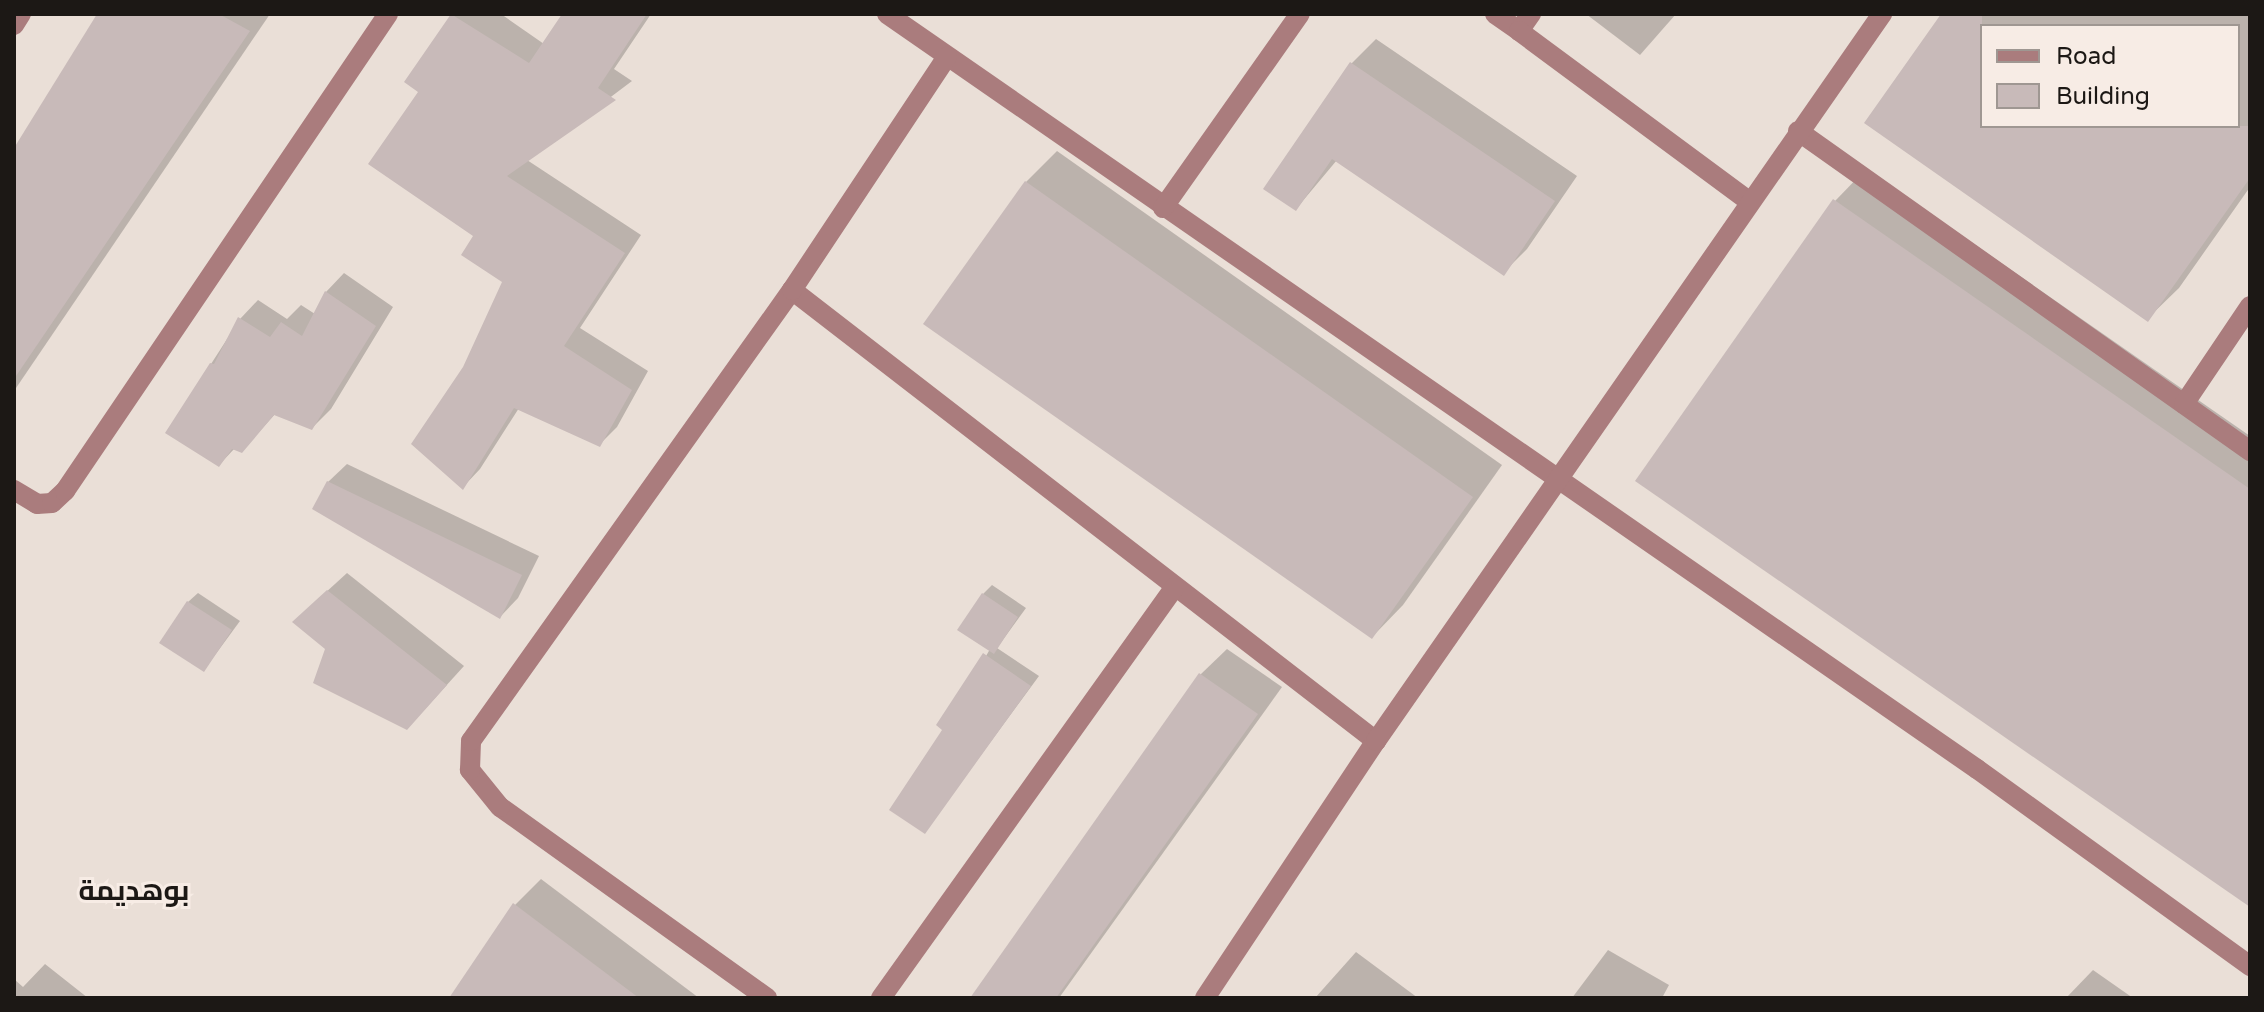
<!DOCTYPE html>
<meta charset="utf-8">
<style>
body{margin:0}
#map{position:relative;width:2264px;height:1012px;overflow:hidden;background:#eadfd7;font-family:"Varela Round",Cairo,sans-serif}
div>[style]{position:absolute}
.shadow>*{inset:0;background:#0003}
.building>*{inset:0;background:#c8bab9}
.minor>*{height:20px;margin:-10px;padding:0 10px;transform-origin:10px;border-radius:10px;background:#aa7c7d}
span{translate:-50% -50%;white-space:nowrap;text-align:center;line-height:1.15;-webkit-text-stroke:6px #f7ece5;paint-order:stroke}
.district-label{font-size:28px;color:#1c1815;font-weight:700}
.frame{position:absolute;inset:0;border:16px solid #1c1815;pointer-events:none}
.legend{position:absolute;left:1980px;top:24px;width:260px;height:104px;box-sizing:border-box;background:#f7ece5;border:2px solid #9f9792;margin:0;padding:10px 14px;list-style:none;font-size:24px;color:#1c1815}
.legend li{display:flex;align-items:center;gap:16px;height:40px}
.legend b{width:40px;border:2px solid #9f9792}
</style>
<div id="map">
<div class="shadow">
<div style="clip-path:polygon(100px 14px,270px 14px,14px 391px,14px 152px)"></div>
<div style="clip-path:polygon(453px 14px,501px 14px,544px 44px,564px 14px,651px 14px,614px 69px,632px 81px,527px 160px,641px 235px,580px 328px,648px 371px,617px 427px,599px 445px,519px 408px,480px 469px,463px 487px,465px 368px,505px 281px,476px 235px,421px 92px,407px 81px)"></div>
<div style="clip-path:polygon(1586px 14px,1676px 14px,1640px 55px)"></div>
<div style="clip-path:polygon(evenodd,1944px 14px,2250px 14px,2250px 187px,2179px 288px,2147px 319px,1867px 122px,1944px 14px,1982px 26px,2238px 26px,2238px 126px,1982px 126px,1982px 26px)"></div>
<div style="clip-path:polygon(1376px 39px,1577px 176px,1527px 249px,1503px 273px,1337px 160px,1296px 209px,1266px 189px,1352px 63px)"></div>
<div style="clip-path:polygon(1057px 151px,1502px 465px,1403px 605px,1372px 637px,1026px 182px)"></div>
<div style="clip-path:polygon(1866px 169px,2250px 436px,2250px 904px,1835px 201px)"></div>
<div style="clip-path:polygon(344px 273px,393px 307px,331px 409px,312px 428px,276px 413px,242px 451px,235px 448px,219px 465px,211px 364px,240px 319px,258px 300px,287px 319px,301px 305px,315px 314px,326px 292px)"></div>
<div style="clip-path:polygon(347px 464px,539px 556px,518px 598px,500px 617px,328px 482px)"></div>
<div style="clip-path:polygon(347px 573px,464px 666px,425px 709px,313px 604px)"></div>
<div style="clip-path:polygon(992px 585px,1026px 608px,997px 648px,1039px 676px,925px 831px,945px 729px,990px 649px,983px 594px)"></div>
<div style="clip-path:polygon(198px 593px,240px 621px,204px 670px,188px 602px)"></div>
<div style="clip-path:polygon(1227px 649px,1282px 687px,1059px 998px,972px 998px,1201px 674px)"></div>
<div style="clip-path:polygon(541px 879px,699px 998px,452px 998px,515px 905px)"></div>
<div style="clip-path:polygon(1608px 950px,1669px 985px,1662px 998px,1572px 998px)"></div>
<div style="clip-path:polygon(1356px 952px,1418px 998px,1315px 998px)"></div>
<div style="clip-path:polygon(45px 964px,88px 998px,14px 998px,14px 979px,23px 987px)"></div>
<div style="clip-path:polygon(2093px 970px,2133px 998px,2066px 998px)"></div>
</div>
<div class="building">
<div style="clip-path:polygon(97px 14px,219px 14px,250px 31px,14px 379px,14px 148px)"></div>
<div style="clip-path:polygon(451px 14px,529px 63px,562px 14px,647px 14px,598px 88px,616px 100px,507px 176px,625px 253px,564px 346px,632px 390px,600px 447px,514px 408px,463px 490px,411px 444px,463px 367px,502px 282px,461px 255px,473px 236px,368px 164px,418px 92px,404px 82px)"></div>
<div style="clip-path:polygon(1941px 14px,1982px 14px,1982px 126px,2250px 126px,2250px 178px,2148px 322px,1864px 123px)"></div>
<div style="clip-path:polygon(1350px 62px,1555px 201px,1504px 276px,1332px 159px,1296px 211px,1263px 189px)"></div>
<div style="clip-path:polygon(1025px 181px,1473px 497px,1372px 639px,923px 324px)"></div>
<div style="clip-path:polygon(1833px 199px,2250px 489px,2250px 907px,1635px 481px)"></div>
<div style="clip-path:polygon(325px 291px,376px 326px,312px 430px,274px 415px,242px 453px,232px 449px,219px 467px,165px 433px,210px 363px,214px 364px,238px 317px,270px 337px,281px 322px,302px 336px)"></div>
<div style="clip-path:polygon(327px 481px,522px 575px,500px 619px,312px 509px)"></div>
<div style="clip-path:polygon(327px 590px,447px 685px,407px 730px,313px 683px,325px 649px,292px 622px)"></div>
<div style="clip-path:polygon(982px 593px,1018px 617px,994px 654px,957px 630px)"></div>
<div style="clip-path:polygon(187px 601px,232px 630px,204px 672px,159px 643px)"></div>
<div style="clip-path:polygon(983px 653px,1031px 686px,925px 834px,889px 810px,942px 730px,936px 725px)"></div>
<div style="clip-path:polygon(1199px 673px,1258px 714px,1056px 998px,970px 998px)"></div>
<div style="clip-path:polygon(513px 903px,639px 998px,449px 998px)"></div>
</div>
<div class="minor">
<div style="left:887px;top:14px;width:1326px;rotate:34.71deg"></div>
<div style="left:1977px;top:769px;width:337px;rotate:35.8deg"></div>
<div style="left:1495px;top:14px;width:29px;rotate:35deg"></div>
<div style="left:1519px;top:31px;width:21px;rotate:-55deg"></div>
<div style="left:14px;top:25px;width:13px;rotate:-58deg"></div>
<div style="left:1519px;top:31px;width:286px;rotate:36.5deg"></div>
<div style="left:1798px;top:131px;width:554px;rotate:35.3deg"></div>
<div style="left:1163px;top:208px;width:237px;rotate:-54.8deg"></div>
<div style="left:792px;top:290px;width:738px;rotate:37.68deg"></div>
<div style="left:2184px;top:404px;width:118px;rotate:-56deg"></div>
<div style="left:14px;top:490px;width:27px;rotate:31deg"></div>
<div style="left:37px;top:504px;width:15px;rotate:-4deg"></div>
<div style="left:52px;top:503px;width:18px;rotate:-43deg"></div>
<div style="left:65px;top:491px;width:576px;rotate:-55.9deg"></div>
<div style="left:767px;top:998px;width:328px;rotate:-144.4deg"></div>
<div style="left:500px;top:807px;width:48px;rotate:-129deg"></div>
<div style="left:470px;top:770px;width:29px;rotate:-88deg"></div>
<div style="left:471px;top:741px;width:554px;rotate:-54.56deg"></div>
<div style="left:792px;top:290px;width:280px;rotate:-56.4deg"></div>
<div style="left:881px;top:998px;width:504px;rotate:-54.45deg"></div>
<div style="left:1205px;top:998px;width:309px;rotate:-56.4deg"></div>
<div style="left:1376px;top:741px;width:886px;rotate:-55.16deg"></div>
</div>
<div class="district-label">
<span style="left:134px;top:891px">بوهديمة</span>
</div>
<div class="frame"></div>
<ul class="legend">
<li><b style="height:10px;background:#aa7c7d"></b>Road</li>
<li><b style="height:22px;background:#c8bab9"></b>Building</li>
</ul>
</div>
